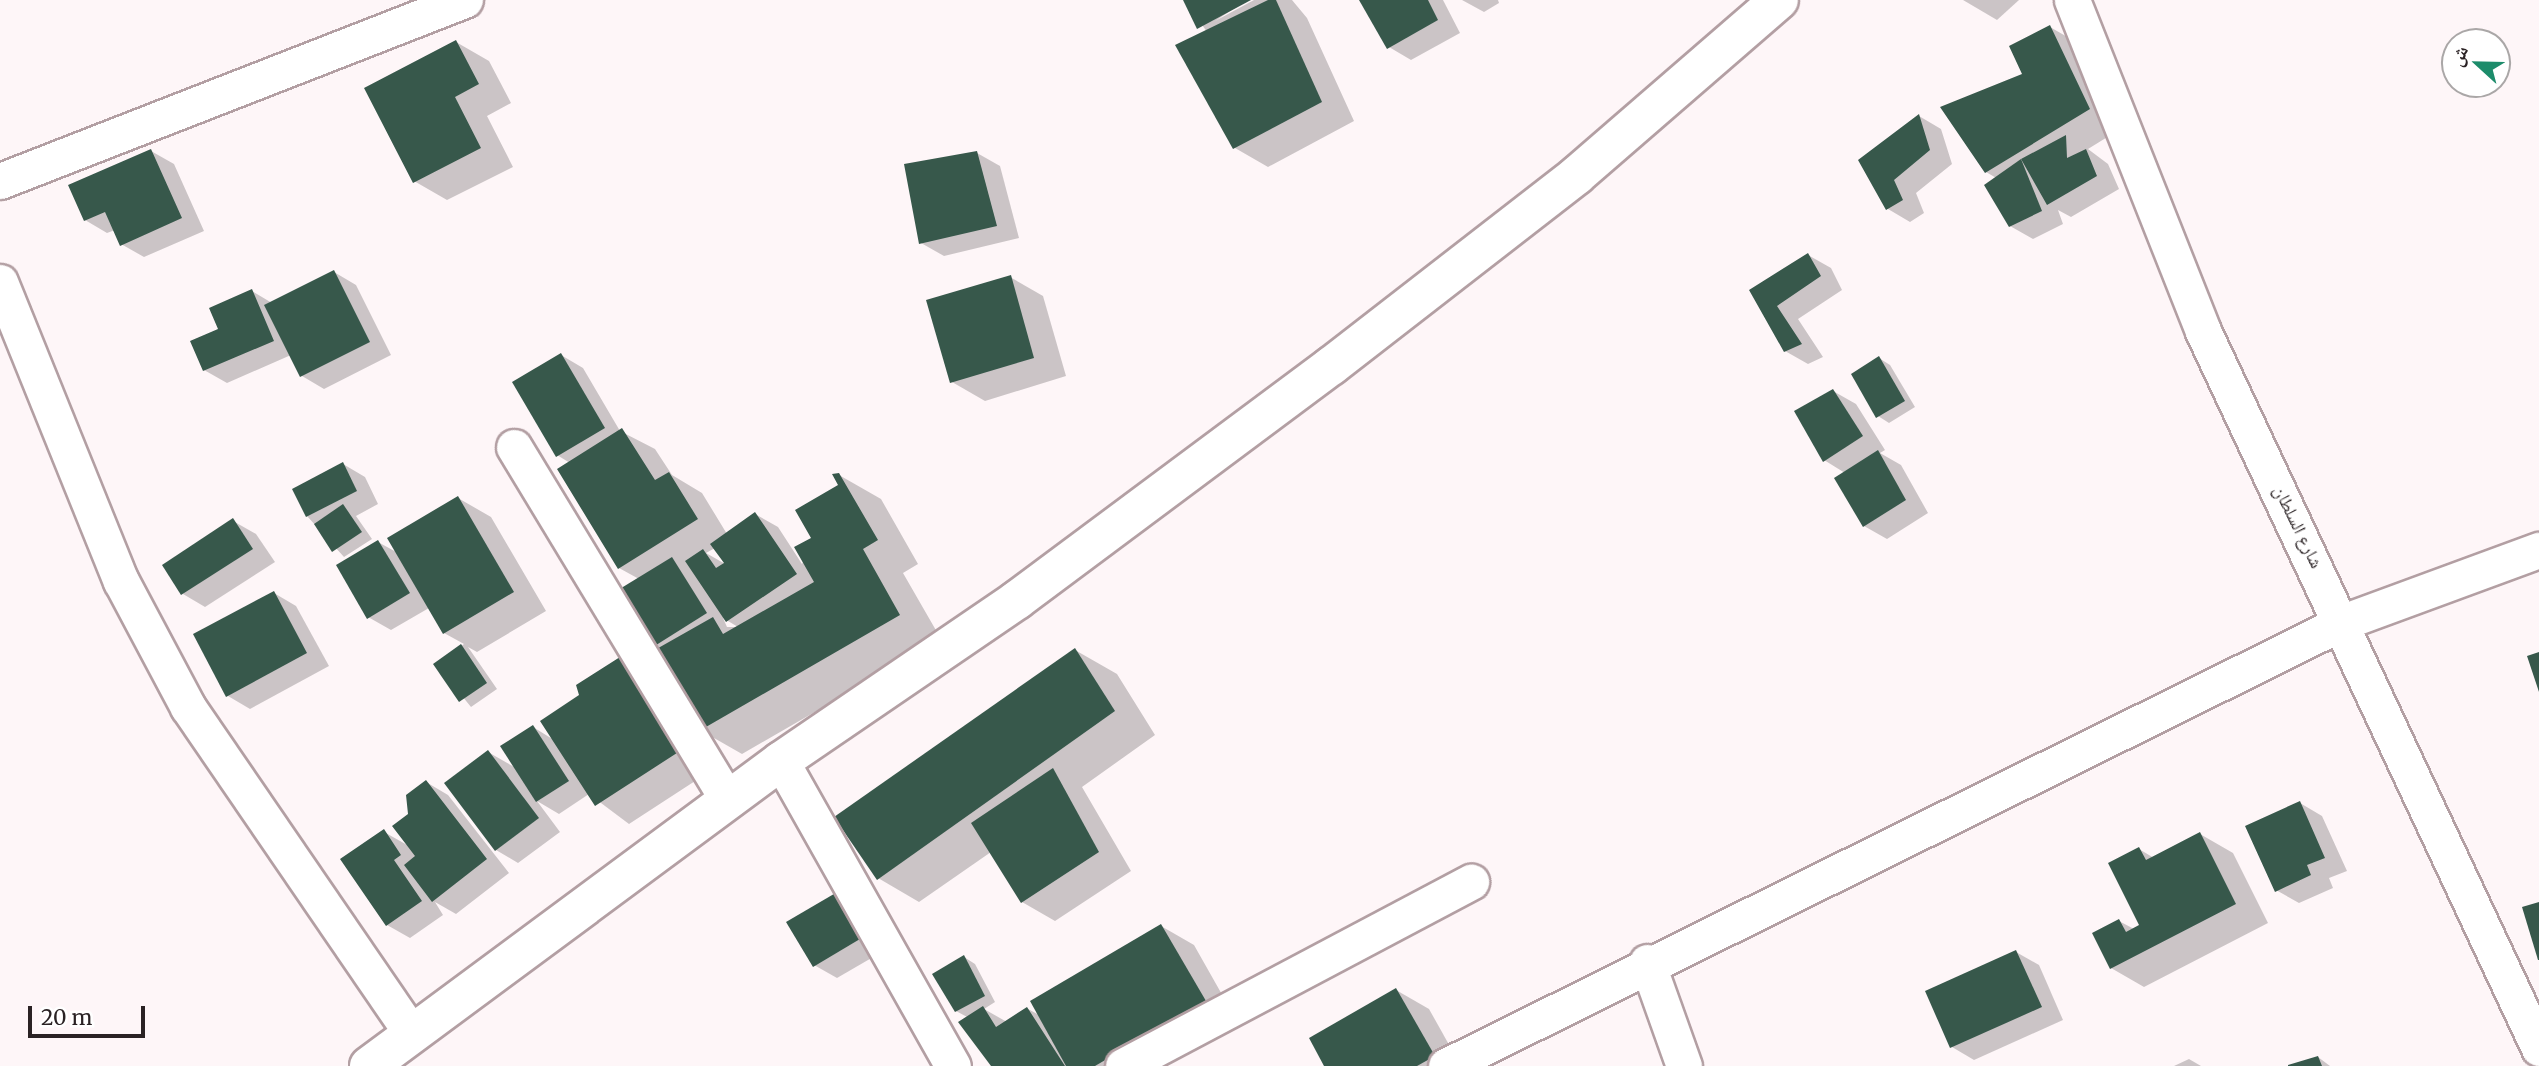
<!DOCTYPE html>
<meta charset="utf-8">
<style>
body{margin:0}
#map{position:relative;width:2539px;height:1066px;overflow:hidden;background:#fef6f8;font-family:Merriweather,"Noto Naskh Arabic",serif}
div>[style]{position:absolute}
.shadow>*{inset:0;background:#0003}
.building>*{inset:0;background:#37584b}
.roads{filter:drop-shadow(2px 0 #b39fa3) drop-shadow(-2px 0 #b39fa3) drop-shadow(0 2px #b39fa3) drop-shadow(0 -2px #b39fa3)}
.street>*{height:35px;margin:-17.5px;padding:0 17.5px;transform-origin:17.5px;border-radius:17.5px;background:#fff}
.secondary>*{height:38px;margin:-19px;padding:0 19px;transform-origin:19px;border-radius:19px;background:#fff}
span{translate:-50% -50%;white-space:nowrap;text-align:center;line-height:1.15;-webkit-text-stroke:7px #fff;paint-order:stroke}
.street-label{font-size:18px;color:#2a2224}
.north{position:absolute;left:2441px;top:28px;width:70px;height:70px;box-sizing:border-box;background:#fff;border:2px solid #aaa7a7;border-radius:50%;rotate:292deg;font-size:19px;font-weight:700;line-height:28px;text-align:center;color:#2a2224}
.north::after{content:'';display:block;margin:auto;width:24px;height:32px;background:#1d8c6b;clip-path:polygon(50% 0,100% 100%,50% 72%,0 100%)}
.scale{position:absolute;left:28px;top:1006px;width:117px;height:32px;box-sizing:border-box;border:4px solid #2a2224;border-top:0;padding-left:9px;font-size:21px;line-height:24px;white-space:nowrap;color:#2a2224;-webkit-text-stroke:5px #fff;paint-order:stroke}
</style>
<div id="map">
<div class="shadow">
<div style="clip-path:polygon(1185px 0,1247px 0,1215px 21px,1254px 0,1292px 0,1307px 18px,1354px 121px,1268px 167px,1235px 148px,1207px 32px)"></div>
<div style="clip-path:polygon(1361px 0,1443px 0,1460px 33px,1411px 60px,1389px 47px)"></div>
<div style="clip-path:polygon(1462px 0,1498px 0,1499px 3px,1484px 12px)"></div>
<div style="clip-path:polygon(1963px 0,2019px 0,1997px 20px)"></div>
<div style="clip-path:polygon(2050px 27px,2083px 46px,2122px 128px,2088px 149px,2108px 164px,2119px 189px,2071px 217px,2058px 210px,2063px 224px,2033px 239px,2010px 226px,1998px 179px,1986px 172px)"></div>
<div style="clip-path:polygon(456px 42px,489px 61px,511px 103px,487px 116px,513px 167px,447px 200px,414px 181px)"></div>
<div style="clip-path:polygon(1919px 116px,1941px 129px,1952px 164px,1916px 193px,1924px 213px,1910px 222px,1888px 209px,1860px 160px)"></div>
<div style="clip-path:polygon(151px 151px,174px 164px,204px 231px,144px 257px,121px 244px,115px 230px,107px 233px,85px 220px)"></div>
<div style="clip-path:polygon(977px 153px,1000px 166px,1019px 238px,944px 256px,921px 243px)"></div>
<div style="clip-path:polygon(1808px 255px,1831px 268px,1842px 290px,1798px 319px,1823px 357px,1808px 364px,1785px 351px,1752px 290px)"></div>
<div style="clip-path:polygon(334px 272px,356px 285px,391px 355px,324px 389px,302px 376px,291px 355px,227px 383px,204px 370px,221px 330px,252px 291px,272px 303px)"></div>
<div style="clip-path:polygon(1010px 277px,1043px 296px,1066px 376px,985px 401px,952px 382px)"></div>
<div style="clip-path:polygon(evenodd,561px 355px,583px 368px,620px 431px,655px 449px,672px 475px,702px 493px,727px 534px,755px 514px,778px 527px,802px 564px,841px 486px,839px 475px,881px 499px,918px 564px,903px 573px,941px 639px,742px 754px,700px 730px,655px 645px,639px 579px,619px 568px,570px 463px,557px 455px,561px 355px,715px 548px,727px 565px,706px 553px,715px 548px,561px 355px,723px 618px,738px 627px,727px 627px,723px 618px)"></div>
<div style="clip-path:polygon(1879px 358px,1890px 365px,1915px 407px,1889px 423px,1878px 416px)"></div>
<div style="clip-path:polygon(1833px 391px,1856px 404px,1885px 450px,1880px 453px,1901px 465px,1928px 513px,1887px 539px,1864px 526px,1845px 473px,1824px 460px)"></div>
<div style="clip-path:polygon(343px 464px,365px 477px,378px 504px,356px 516px,372px 539px,344px 557px,307px 516px)"></div>
<div style="clip-path:polygon(458px 498px,491px 517px,546px 611px,477px 652px,468px 647px,497px 689px,471px 707px,436px 664px,464px 644px,444px 633px,429px 608px,391px 630px,368px 617px,378px 542px,398px 553px)"></div>
<div style="clip-path:polygon(233px 521px,256px 534px,275px 562px,205px 607px,183px 594px)"></div>
<div style="clip-path:polygon(274px 593px,296px 606px,329px 666px,250px 709px,228px 696px)"></div>
<div style="clip-path:polygon(1075px 650px,1117px 674px,1155px 735px,1082px 787px,1131px 871px,1055px 921px,1022px 902px,991px 852px,919px 902px,878px 878px)"></div>
<div style="clip-path:polygon(620px 659px,653px 678px,712px 770px,629px 824px,589px 794px,559px 814px,537px 801px,560px 832px,518px 863px,496px 850px,488px 752px,516px 768px,533px 727px,554px 740px,581px 696px)"></div>
<div style="clip-path:polygon(426px 782px,448px 795px,509px 873px,456px 914px,435px 902px,443px 915px,410px 938px,387px 925px,384px 832px,409px 846px,409px 815px)"></div>
<div style="clip-path:polygon(2300px 803px,2322px 816px,2347px 871px,2329px 878px,2333px 888px,2299px 903px,2276px 890px)"></div>
<div style="clip-path:polygon(2200px 834px,2233px 853px,2268px 923px,2144px 987px,2111px 968px,2119px 921px,2134px 929px,2142px 925px,2139px 849px,2154px 858px)"></div>
<div style="clip-path:polygon(839px 893px,887px 949px,837px 978px,814px 965px)"></div>
<div style="clip-path:polygon(1161px 926px,1194px 945px,1237px 1021px,1159px 1066px,993px 1066px,969px 1018px,956px 1011px,964px 957px,975px 964px,995px 1002px,984px 1009px,1007px 1022px,1028px 1009px,1041px 1016px)"></div>
<div style="clip-path:polygon(2016px 952px,2039px 965px,2063px 1020px,1974px 1060px,1952px 1047px)"></div>
<div style="clip-path:polygon(1396px 990px,1429px 1009px,1461px 1066px,1326px 1066px)"></div>
<div style="clip-path:polygon(2318px 1057px,2330px 1066px,2292px 1066px)"></div>
<div style="clip-path:polygon(2189px 1059px,2201px 1066px,2174px 1066px)"></div>
</div>
<div class="building">
<div style="clip-path:polygon(1183px 0,1251px 0,1197px 29px)"></div>
<div style="clip-path:polygon(1268px 0,1276px 0,1322px 102px,1233px 149px,1175px 45px)"></div>
<div style="clip-path:polygon(1359px 0,1428px 0,1438px 20px,1387px 49px)"></div>
<div style="clip-path:polygon(2050px 25px,2090px 109px,1985px 173px,1940px 107px,2022px 74px,2009px 46px)"></div>
<div style="clip-path:polygon(456px 40px,479px 84px,455px 97px,481px 148px,413px 183px,364px 88px)"></div>
<div style="clip-path:polygon(1919px 114px,1930px 150px,1894px 180px,1903px 200px,1886px 210px,1858px 160px)"></div>
<div style="clip-path:polygon(2066px 135px,2067px 158px,2086px 149px,2097px 176px,2047px 205px,2021px 159px)"></div>
<div style="clip-path:polygon(151px 149px,182px 218px,120px 246px,105px 212px,84px 221px,68px 185px)"></div>
<div style="clip-path:polygon(977px 151px,997px 226px,919px 244px,904px 164px)"></div>
<div style="clip-path:polygon(2021px 159px,2042px 211px,2009px 227px,1984px 185px)"></div>
<div style="clip-path:polygon(1808px 253px,1821px 276px,1777px 306px,1802px 344px,1784px 352px,1749px 290px)"></div>
<div style="clip-path:polygon(334px 270px,370px 342px,300px 377px,264px 305px)"></div>
<div style="clip-path:polygon(1011px 275px,1034px 358px,950px 383px,926px 300px)"></div>
<div style="clip-path:polygon(252px 289px,274px 341px,203px 371px,190px 341px,218px 329px,209px 308px)"></div>
<div style="clip-path:polygon(561px 353px,605px 428px,556px 457px,512px 382px)"></div>
<div style="clip-path:polygon(1879px 356px,1905px 401px,1876px 418px,1851px 374px)"></div>
<div style="clip-path:polygon(1833px 389px,1863px 436px,1823px 462px,1794px 411px)"></div>
<div style="clip-path:polygon(622px 428px,655px 480px,669px 472px,698px 519px,618px 569px,557px 469px)"></div>
<div style="clip-path:polygon(1878px 450px,1906px 500px,1863px 527px,1834px 478px)"></div>
<div style="clip-path:polygon(343px 462px,357px 491px,306px 517px,292px 489px)"></div>
<div style="clip-path:polygon(839px 473px,878px 540px,863px 549px,900px 615px,699px 731px,653px 651px,713px 617px,723px 634px,814px 582px,794px 547px,811px 538px,795px 510px,838px 485px,832px 474px)"></div>
<div style="clip-path:polygon(458px 496px,514px 592px,443px 634px,387px 538px)"></div>
<div style="clip-path:polygon(343px 504px,362px 532px,332px 552px,314px 524px)"></div>
<div style="clip-path:polygon(755px 512px,797px 574px,726px 622px,685px 561px,703px 549px,716px 568px,724px 563px,710px 544px)"></div>
<div style="clip-path:polygon(233px 518px,253px 549px,181px 595px,162px 565px)"></div>
<div style="clip-path:polygon(378px 540px,410px 593px,367px 619px,336px 565px)"></div>
<div style="clip-path:polygon(672px 557px,707px 613px,653px 647px,618px 590px)"></div>
<div style="clip-path:polygon(274px 591px,307px 653px,226px 697px,193px 634px)"></div>
<div style="clip-path:polygon(461px 644px,487px 683px,459px 702px,433px 664px)"></div>
<div style="clip-path:polygon(1075px 648px,1115px 711px,877px 880px,834px 817px)"></div>
<div style="clip-path:polygon(2539px 652px,2539px 692px,2527px 656px)"></div>
<div style="clip-path:polygon(620px 657px,680px 751px,595px 806px,540px 721px,579px 695px,576px 685px)"></div>
<div style="clip-path:polygon(533px 725px,569px 781px,536px 802px,500px 746px)"></div>
<div style="clip-path:polygon(488px 750px,539px 818px,495px 851px,444px 783px)"></div>
<div style="clip-path:polygon(1053px 768px,1099px 852px,1021px 903px,971px 823px)"></div>
<div style="clip-path:polygon(426px 780px,487px 859px,432px 902px,404px 865px,415px 856px,392px 826px,408px 814px,406px 795px)"></div>
<div style="clip-path:polygon(2300px 801px,2325px 858px,2307px 865px,2311px 875px,2275px 892px,2245px 826px)"></div>
<div style="clip-path:polygon(384px 829px,401px 855px,394px 860px,422px 901px,386px 926px,340px 859px)"></div>
<div style="clip-path:polygon(2200px 832px,2236px 904px,2110px 969px,2092px 933px,2119px 919px,2126px 932px,2139px 925px,2108px 863px,2139px 847px,2146px 860px)"></div>
<div style="clip-path:polygon(839px 891px,865px 936px,813px 967px,786px 922px)"></div>
<div style="clip-path:polygon(2539px 902px,2539px 960px,2538px 960px,2522px 907px)"></div>
<div style="clip-path:polygon(1161px 924px,1206px 1001px,1095px 1066px,1066px 1066px,1030px 1001px)"></div>
<div style="clip-path:polygon(2016px 950px,2042px 1007px,1950px 1048px,1925px 991px)"></div>
<div style="clip-path:polygon(964px 955px,985px 996px,955px 1012px,932px 974px)"></div>
<div style="clip-path:polygon(1396px 988px,1435px 1056px,1417px 1066px,1324px 1066px,1309px 1038px)"></div>
<div style="clip-path:polygon(983px 1006px,996px 1027px,1027px 1007px,1065px 1066px,991px 1066px,958px 1022px)"></div>
<div style="clip-path:polygon(2318px 1056px,2322px 1066px,2288px 1066px,2288px 1065px)"></div>
</div>
<div class="roads">
<div class="street">
<div style="left:2072px;top:0;width:356px;rotate:68.4deg"></div>
<div style="left:2203px;top:331px;width:792px;rotate:64.89deg"></div>
<div style="left:0;top:181px;width:499px;rotate:-21.3deg"></div>
<div style="left:0;top:282px;width:323px;rotate:68deg"></div>
<div style="left:121px;top:581px;width:143px;rotate:62deg"></div>
<div style="left:188px;top:707px;width:393px;rotate:55.6deg"></div>
<div style="left:514px;top:447px;width:413px;rotate:58.8deg"></div>
<div style="left:781px;top:761px;width:350px;rotate:60.6deg"></div>
<div style="left:1647px;top:962px;width:110px;rotate:70.4deg"></div>
<div style="left:1123px;top:1066px;width:394px;rotate:-27.9deg"></div>
<div style="left:1446px;top:1066px;width:1001px;rotate:-26.33deg"></div>
<div style="left:2343px;top:622px;width:209px;rotate:-20.2deg"></div>
</div>
<div class="secondary">
<div style="left:369px;top:1066px;width:513px;rotate:-36.51deg"></div>
<div style="left:781px;top:761px;width:286px;rotate:-34.3deg"></div>
<div style="left:1017px;top:600px;width:392px;rotate:-36.7deg"></div>
<div style="left:1331px;top:366px;width:311px;rotate:-37.8deg"></div>
<div style="left:1577px;top:175px;width:267px;rotate:-40.9deg"></div>
</div>
</div>
<div class="street-label">
<span style="left:2298px;top:527px;rotate:64deg">شارع السلطان</span>
</div>
<div class="north">ش</div>
<div class="scale">20 m</div>
</div>
